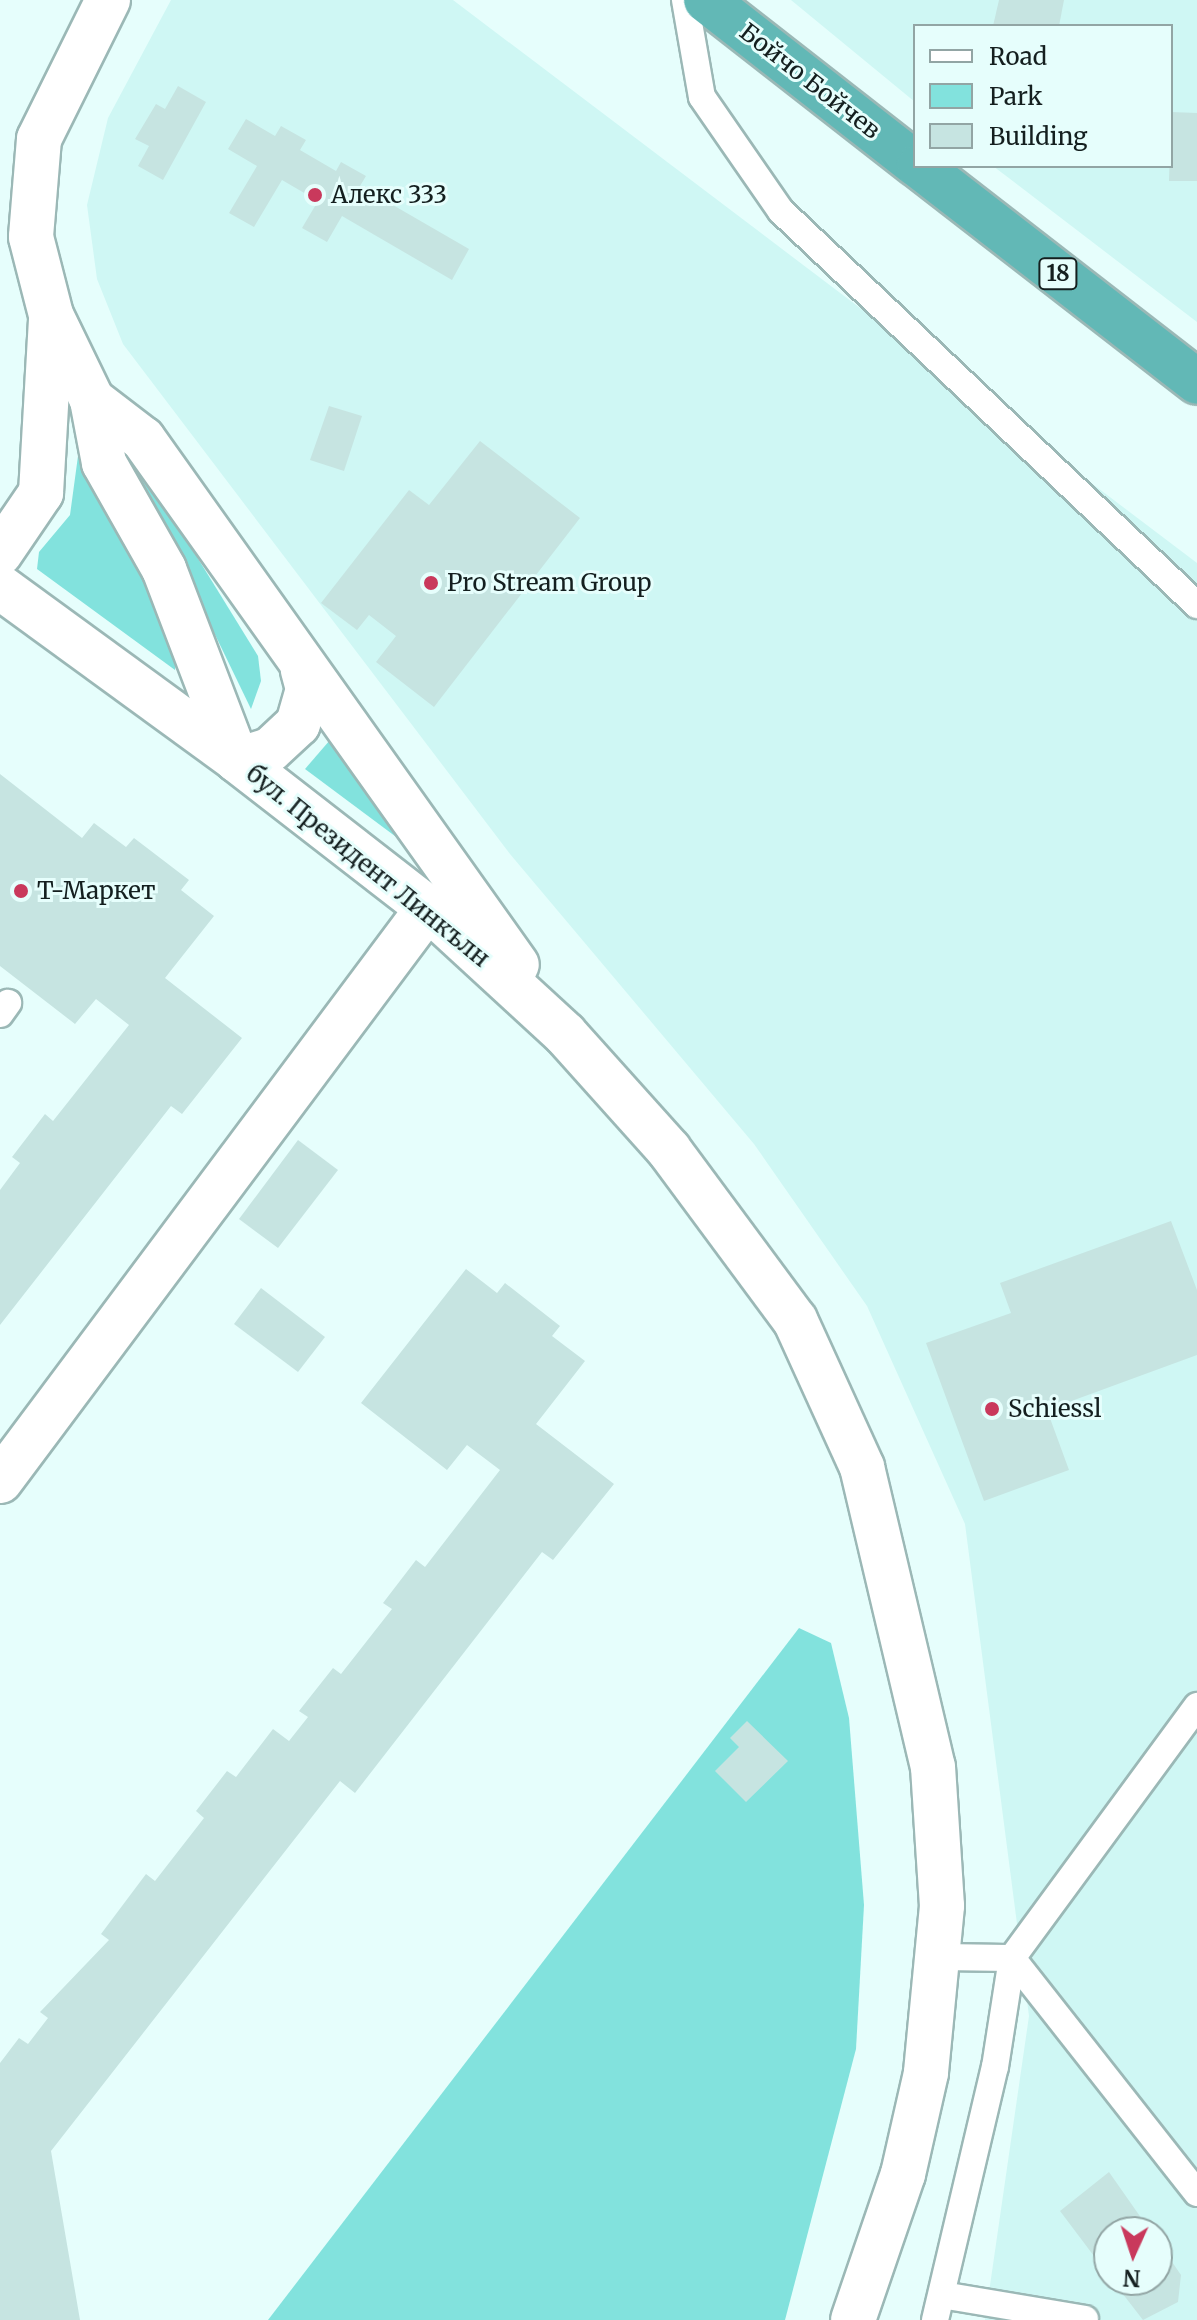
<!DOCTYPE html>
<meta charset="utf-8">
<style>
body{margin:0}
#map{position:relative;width:1197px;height:2320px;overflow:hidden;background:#e6fefc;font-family:Merriweather,serif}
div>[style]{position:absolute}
.built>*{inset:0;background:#cff7f4}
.green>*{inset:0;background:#82e2dd}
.building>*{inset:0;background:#c6e4e1}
.roads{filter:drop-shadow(2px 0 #9bb8b6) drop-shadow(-2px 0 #9bb8b6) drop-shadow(0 2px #9bb8b6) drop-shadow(0 -2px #9bb8b6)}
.service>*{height:26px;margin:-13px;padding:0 13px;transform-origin:13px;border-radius:13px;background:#fff}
.minor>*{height:44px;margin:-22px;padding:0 22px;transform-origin:22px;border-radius:22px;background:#fff}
.tertiary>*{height:44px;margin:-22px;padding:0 22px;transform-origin:22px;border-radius:22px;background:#fff}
.trunk>*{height:44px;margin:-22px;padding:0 22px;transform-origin:22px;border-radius:22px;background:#62b8b6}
.dots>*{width:22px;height:22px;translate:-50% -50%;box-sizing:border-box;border:4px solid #e6fefc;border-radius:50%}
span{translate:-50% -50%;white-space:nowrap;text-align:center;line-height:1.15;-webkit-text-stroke:6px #e6fefc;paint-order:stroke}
.shield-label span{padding:2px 6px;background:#e6fefc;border:2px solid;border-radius:6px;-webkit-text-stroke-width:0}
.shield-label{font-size:22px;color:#141f1f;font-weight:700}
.street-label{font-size:24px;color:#141f1f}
.poi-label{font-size:24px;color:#141f1f}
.left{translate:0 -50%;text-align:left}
.legend{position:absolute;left:913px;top:24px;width:260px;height:144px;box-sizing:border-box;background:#e6fefc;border:2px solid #92a5a4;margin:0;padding:10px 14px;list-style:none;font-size:24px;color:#141f1f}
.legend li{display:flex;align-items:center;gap:16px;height:40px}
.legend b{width:40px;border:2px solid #92a5a4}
.north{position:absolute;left:1093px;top:2216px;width:80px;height:80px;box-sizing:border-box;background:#e6fefc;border:2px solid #92a5a4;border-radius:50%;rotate:183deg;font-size:22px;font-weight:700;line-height:32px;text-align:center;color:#141f1f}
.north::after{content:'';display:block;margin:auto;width:28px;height:36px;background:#c9395c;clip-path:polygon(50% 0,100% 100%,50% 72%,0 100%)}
</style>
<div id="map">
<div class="built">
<div style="clip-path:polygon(evenodd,171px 0,453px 0,1197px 563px,1197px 2320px,985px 2320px,1029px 2016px,965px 1524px,867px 1306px,754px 1144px,510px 854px,123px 344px,97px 279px,87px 205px,108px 118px,171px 0,1109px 2232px,1157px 2232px,1157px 2280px,1109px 2280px,1109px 2232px)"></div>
<div style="clip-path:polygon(791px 0,1197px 0,1197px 322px,993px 166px,1171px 166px,1171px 26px,915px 26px,915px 102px)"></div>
</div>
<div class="green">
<div style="clip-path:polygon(78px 456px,86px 458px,133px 554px,177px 655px,175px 670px,37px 569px,39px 552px,70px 515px)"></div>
<div style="clip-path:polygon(133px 465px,141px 466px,258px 656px,261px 681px,251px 709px)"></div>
<div style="clip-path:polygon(330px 740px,335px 745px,415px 851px,305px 769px)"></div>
<div style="clip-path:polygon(799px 1628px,831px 1643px,849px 1718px,864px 1905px,856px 2049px,785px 2320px,268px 2320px)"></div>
</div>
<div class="building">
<div style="clip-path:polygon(999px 0,1064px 0,1059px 26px,993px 26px)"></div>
<div style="clip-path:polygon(178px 86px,206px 102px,163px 180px,138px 166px,149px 146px,135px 139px,156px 104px,165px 109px)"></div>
<div style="clip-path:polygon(1171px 112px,1197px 113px,1197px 181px,1169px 181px)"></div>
<div style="clip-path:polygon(246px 119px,275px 136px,281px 126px,306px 140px,300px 150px,336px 171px,341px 162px,366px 176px,360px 186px,469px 249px,452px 280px,342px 216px,327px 242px,302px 228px,318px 201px,282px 180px,254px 227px,229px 213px,257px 166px,228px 149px)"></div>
<div style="clip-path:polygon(329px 406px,362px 416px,344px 471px,310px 460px)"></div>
<div style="clip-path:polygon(480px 441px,580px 518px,434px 707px,376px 662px,396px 636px,369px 615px,357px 630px,321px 603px,409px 490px,429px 505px)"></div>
<div style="clip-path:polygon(0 774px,82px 838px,94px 823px,126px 847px,134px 838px,189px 880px,181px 890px,214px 916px,165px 978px,242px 1038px,182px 1114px,171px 1106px,0 1325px,0 1190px,20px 1163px,12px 1157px,45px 1114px,53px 1121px,129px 1025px,96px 999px,75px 1024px,0 966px)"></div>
<div style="clip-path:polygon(298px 1140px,338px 1170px,278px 1248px,239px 1219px)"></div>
<div style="clip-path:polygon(1171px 1221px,1197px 1290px,1197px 1355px,1047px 1410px,1069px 1470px,984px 1501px,926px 1343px,1011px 1313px,1000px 1283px)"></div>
<div style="clip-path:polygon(466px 1269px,497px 1293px,505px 1283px,560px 1326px,552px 1336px,585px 1361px,536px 1424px,614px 1484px,553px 1560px,542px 1552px,355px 1793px,340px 1781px,51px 2151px,80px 2320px,0 2320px,0 2063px,19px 2038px,28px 2044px,48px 2018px,40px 2012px,109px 1940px,101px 1934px,146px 1874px,155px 1881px,204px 1818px,196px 1811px,227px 1771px,236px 1777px,273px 1729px,289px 1741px,308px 1717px,299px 1711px,333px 1668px,341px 1674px,392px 1609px,383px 1603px,416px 1560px,425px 1567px,500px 1470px,467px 1445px,447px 1470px,361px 1403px)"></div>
<div style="clip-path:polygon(261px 1288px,325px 1337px,298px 1372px,234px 1324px)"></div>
<div style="clip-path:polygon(747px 1721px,788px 1761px,746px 1802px,715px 1771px,739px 1747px,730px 1738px)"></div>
<div style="clip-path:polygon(1109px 2172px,1151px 2232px,1109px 2232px,1109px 2276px,1060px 2211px)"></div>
<div style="clip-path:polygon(1157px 2240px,1181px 2275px,1178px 2302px,1143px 2320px,1112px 2280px,1157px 2280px)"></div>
</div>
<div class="roads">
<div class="service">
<div style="left:685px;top:0;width:98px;rotate:80.1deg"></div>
<div style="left:702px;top:97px;width:139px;rotate:55.3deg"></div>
<div style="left:781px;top:211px;width:573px;rotate:43.44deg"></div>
<div style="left:0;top:1014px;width:14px;rotate:-54deg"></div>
<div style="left:939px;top:1957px;width:73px;rotate:0.8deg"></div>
<div style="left:1012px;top:1958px;width:313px;rotate:-53.7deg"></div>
<div style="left:1012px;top:1958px;width:299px;rotate:51.8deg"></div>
<div style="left:942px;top:2295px;width:145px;rotate:9.5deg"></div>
<div style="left:935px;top:2320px;width:260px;rotate:-76.7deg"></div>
<div style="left:995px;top:2067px;width:110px;rotate:-81.1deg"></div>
</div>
<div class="minor">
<div style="left:0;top:587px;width:293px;rotate:36.1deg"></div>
<div style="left:0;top:1481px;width:715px;rotate:-53.24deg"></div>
</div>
<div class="tertiary">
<div style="left:108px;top:0;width:155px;rotate:116.4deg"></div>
<div style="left:39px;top:139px;width:98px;rotate:94.7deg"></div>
<div style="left:31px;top:237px;width:81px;rotate:75.6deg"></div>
<div style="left:51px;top:315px;width:94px;rotate:64.2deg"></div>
<div style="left:92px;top:400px;width:64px;rotate:79.2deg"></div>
<div style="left:104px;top:463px;width:122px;rotate:60.5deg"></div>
<div style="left:164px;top:569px;width:204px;rotate:69.1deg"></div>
<div style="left:92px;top:400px;width:64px;rotate:37.4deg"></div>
<div style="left:143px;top:439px;width:645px;rotate:54.59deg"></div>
<div style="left:0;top:553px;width:73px;rotate:-55.7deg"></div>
<div style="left:41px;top:493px;width:175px;rotate:-86.7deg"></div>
<div style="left:237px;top:760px;width:242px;rotate:37.8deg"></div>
<div style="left:428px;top:908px;width:186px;rotate:42.6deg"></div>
<div style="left:565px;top:1034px;width:156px;rotate:48.1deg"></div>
<div style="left:669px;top:1150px;width:212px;rotate:53.5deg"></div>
<div style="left:795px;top:1320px;width:162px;rotate:65.5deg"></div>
<div style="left:862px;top:1467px;width:308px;rotate:76.7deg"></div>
<div style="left:933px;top:1767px;width:139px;rotate:86.3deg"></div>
<div style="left:942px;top:1906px;width:168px;rotate:95.5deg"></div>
<div style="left:926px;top:2073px;width:104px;rotate:102.8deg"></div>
<div style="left:903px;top:2174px;width:154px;rotate:108.9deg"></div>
<div style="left:237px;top:760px;width:34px;rotate:-17deg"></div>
<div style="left:270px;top:750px;width:38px;rotate:-43deg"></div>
<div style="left:298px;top:724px;width:36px;rotate:-74deg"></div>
<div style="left:308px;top:689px;width:20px;rotate:-105deg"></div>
</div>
<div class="trunk">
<div style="left:706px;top:0;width:265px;rotate:38deg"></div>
<div style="left:919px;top:166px;width:352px;rotate:37.8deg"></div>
</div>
</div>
<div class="dots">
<div style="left:315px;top:195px;background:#c9395c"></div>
<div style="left:431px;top:583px;background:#c9395c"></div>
<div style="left:21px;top:891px;background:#c9395c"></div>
<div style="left:992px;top:1409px;background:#c9395c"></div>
</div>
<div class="shield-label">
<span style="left:1058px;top:274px">18</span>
</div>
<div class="street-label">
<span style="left:810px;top:81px;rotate:38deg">Бойчо Бойчев</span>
<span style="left:368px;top:866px;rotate:39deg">бул. Президент Линкълн</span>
</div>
<div class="poi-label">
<span class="left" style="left:331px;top:195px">Алекс 333</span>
<span class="left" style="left:447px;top:583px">Pro Stream Group</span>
<span class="left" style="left:37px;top:891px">Т-Маркет</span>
<span class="left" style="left:1008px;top:1409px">Schiessl</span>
</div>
<ul class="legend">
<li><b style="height:10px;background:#fff"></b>Road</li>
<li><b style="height:22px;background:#82e2dd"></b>Park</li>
<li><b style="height:22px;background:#c6e4e1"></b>Building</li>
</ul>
<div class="north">N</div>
</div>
